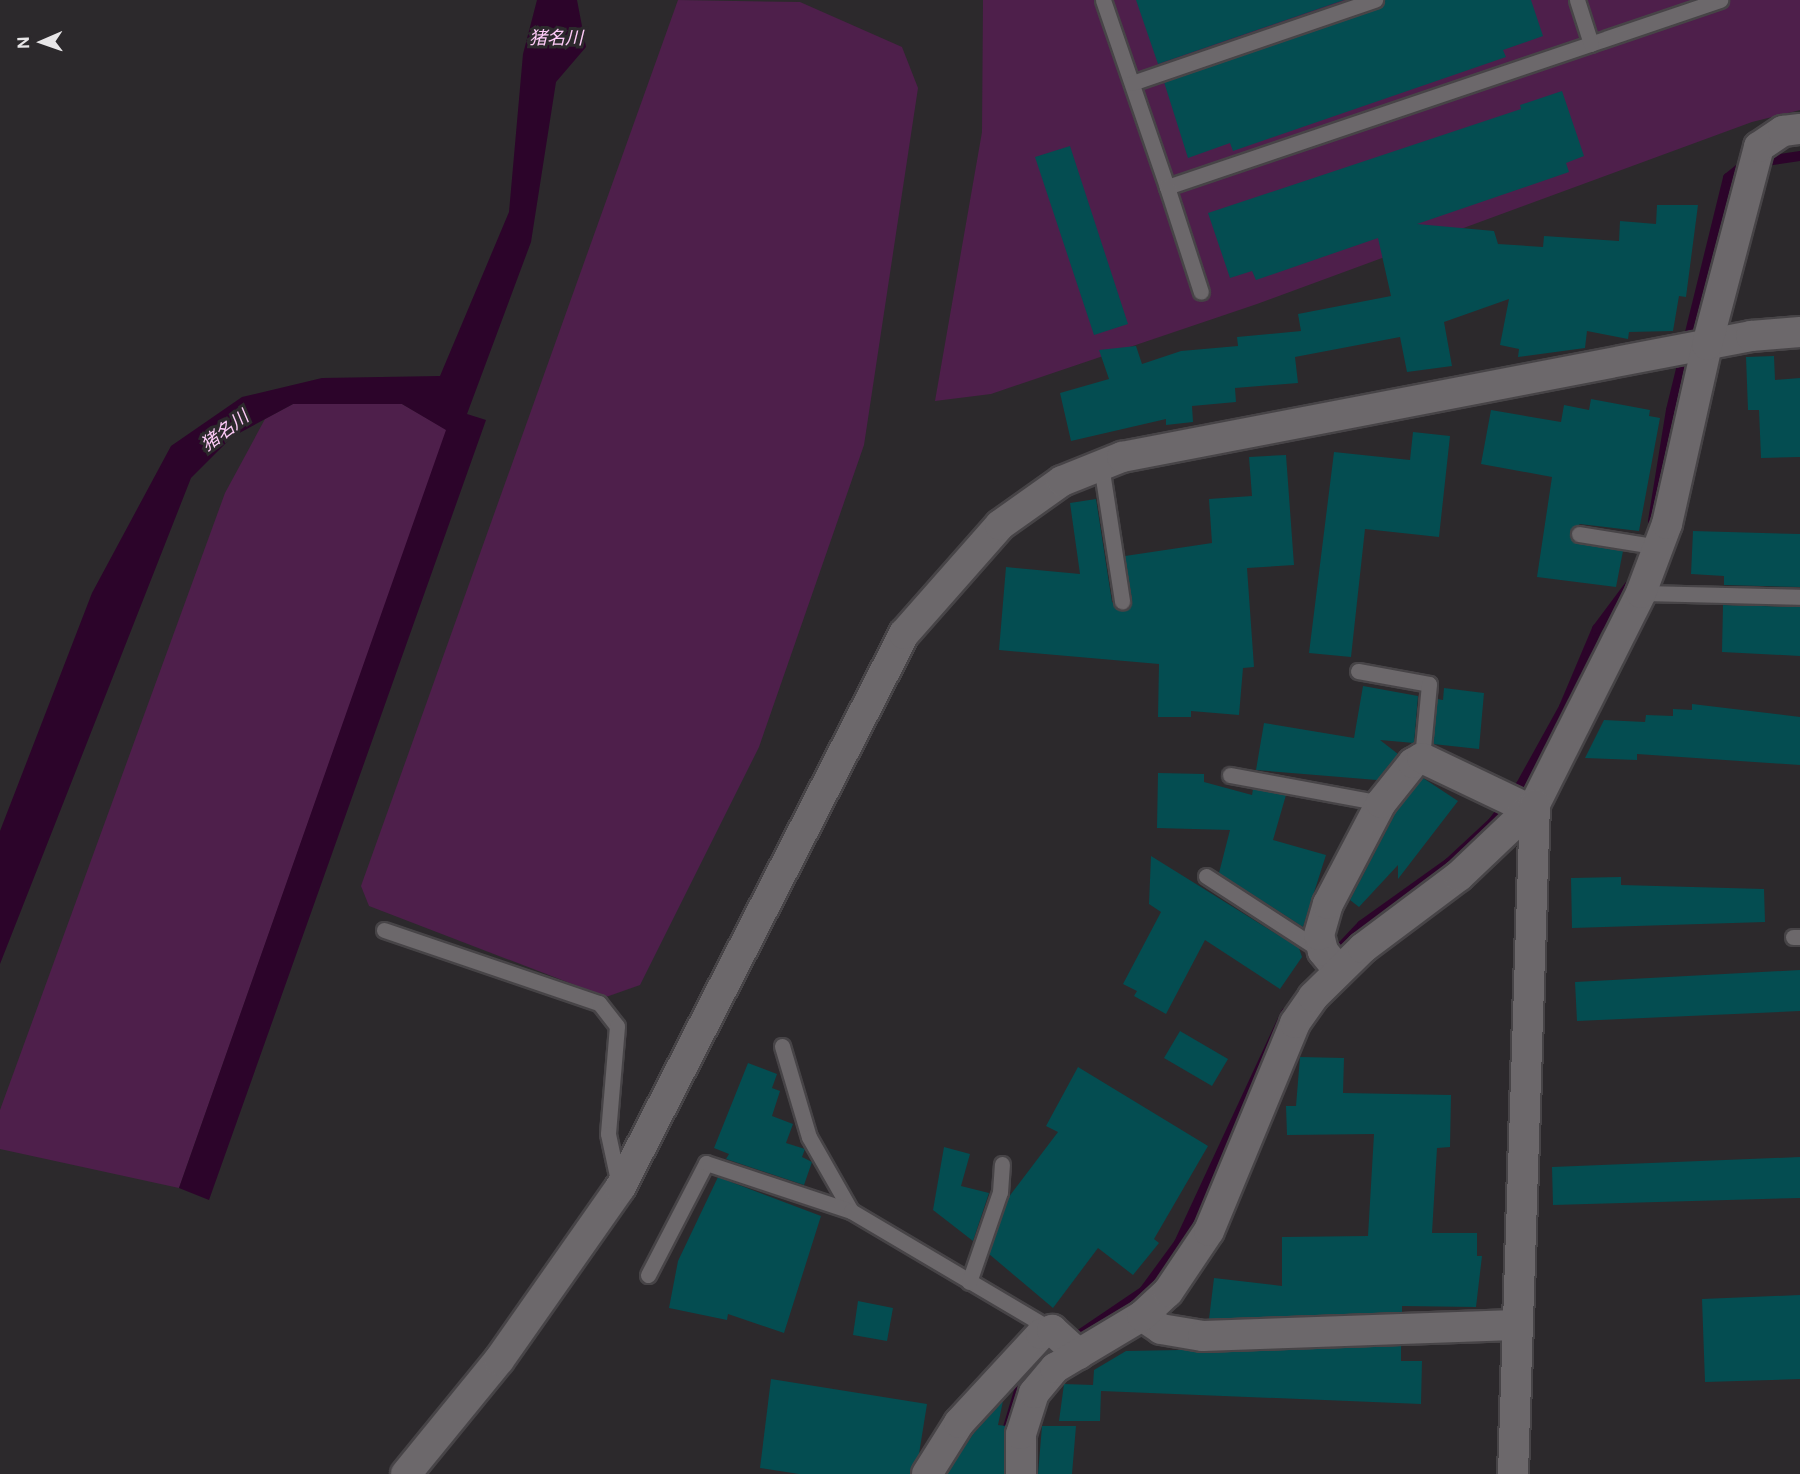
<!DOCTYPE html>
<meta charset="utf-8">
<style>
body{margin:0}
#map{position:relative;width:1800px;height:1474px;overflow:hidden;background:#2c292c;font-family:"Public Sans","Noto Sans JP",sans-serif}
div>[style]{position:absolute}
.green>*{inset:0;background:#4e1f4b}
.water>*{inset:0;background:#2c042a}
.stream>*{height:10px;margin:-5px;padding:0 5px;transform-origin:5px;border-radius:5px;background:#2c042a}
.building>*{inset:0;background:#044d51}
.roads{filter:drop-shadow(2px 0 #474447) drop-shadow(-2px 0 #474447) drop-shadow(0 2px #474447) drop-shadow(0 -2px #474447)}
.lane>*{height:15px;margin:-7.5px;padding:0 7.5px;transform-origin:7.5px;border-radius:7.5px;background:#6c686b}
.street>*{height:30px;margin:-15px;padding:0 15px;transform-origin:15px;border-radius:15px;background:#6c686b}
span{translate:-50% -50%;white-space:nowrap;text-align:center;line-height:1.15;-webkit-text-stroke:6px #2c292c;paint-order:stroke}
.water-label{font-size:18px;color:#fecbf8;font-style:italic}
.north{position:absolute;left:12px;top:12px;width:60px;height:60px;-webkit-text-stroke:4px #2c292c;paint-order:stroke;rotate:268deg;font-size:16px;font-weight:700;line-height:24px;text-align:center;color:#e8e6e8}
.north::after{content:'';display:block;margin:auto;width:21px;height:27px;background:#e8e6e8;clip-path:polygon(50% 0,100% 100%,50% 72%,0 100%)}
</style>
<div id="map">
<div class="green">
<div style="clip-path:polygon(678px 0,800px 2px,902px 47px,918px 88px,864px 445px,759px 747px,640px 985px,606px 997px,369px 906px,361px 886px)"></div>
<div style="clip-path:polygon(983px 0,1800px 0,1800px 110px,1752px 122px,1257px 304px,991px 394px,935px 401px,982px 132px)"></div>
<div style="clip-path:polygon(293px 404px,402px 404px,447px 430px,179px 1188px,0 1149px,0 1110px,225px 493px,265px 419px)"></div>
</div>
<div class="water">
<div style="clip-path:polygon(537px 0,577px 0,586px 47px,556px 82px,531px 242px,467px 414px,486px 420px,209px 1200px,179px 1188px,446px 430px,402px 404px,293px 404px,232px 437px,191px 478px,0 964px,0 831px,92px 593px,171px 446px,242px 397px,322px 378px,440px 376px,509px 212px,523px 54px)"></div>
</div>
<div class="stream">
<div style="left:1653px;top:521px;width:112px;rotate:-80.8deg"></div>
<div style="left:1671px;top:410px;width:239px;rotate:-76.2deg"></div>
<div style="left:1728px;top:178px;width:22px;rotate:-39deg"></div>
<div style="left:1745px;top:164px;width:56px;rotate:-8.3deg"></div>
<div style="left:1332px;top:957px;width:44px;rotate:-46.8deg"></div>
<div style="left:1362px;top:925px;width:107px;rotate:-35.5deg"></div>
<div style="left:1449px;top:863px;width:60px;rotate:-43deg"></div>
<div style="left:1493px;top:822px;width:46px;rotate:-52.9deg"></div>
<div style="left:1521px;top:785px;width:89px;rotate:-61.1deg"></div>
<div style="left:1564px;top:707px;width:85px;rotate:-67.1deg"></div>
<div style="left:1597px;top:629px;width:54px;rotate:-53.3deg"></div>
<div style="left:1069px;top:1342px;width:91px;rotate:-34.2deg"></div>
<div style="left:1144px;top:1291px;width:59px;rotate:-53.9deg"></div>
<div style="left:1179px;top:1243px;width:254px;rotate:-65.1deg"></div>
<div style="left:1003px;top:1444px;width:66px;rotate:-73.2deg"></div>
<div style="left:1022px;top:1381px;width:21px;rotate:-37deg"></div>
</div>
<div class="building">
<div style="clip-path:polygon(1136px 0,1344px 0,1158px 64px)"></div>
<div style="clip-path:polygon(1385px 0,1531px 0,1543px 36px,1503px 50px,1506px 57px,1233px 151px,1230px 143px,1188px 158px,1164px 82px,1378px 9px)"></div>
<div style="clip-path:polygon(1562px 91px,1584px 156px,1566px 163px,1569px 172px,1417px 224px,1494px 231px,1498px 244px,1543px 247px,1544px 236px,1619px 241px,1620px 221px,1656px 224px,1657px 205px,1698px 205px,1686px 297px,1679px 296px,1673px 331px,1629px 332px,1628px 339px,1587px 331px,1585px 348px,1518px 357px,1519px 349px,1500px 345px,1509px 299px,1444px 322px,1452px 366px,1407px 372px,1400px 337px,1295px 357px,1298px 383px,1235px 388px,1236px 402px,1192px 406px,1193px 422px,1166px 425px,1166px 419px,1071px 441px,1060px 393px,1109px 379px,1099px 350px,1136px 346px,1142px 364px,1181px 351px,1238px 346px,1237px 337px,1301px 331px,1298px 314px,1391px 296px,1378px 238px,1256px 280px,1252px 271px,1230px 278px,1208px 213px,1521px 109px,1520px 105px)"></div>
<div style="clip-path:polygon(1070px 146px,1128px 324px,1094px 335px,1035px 157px)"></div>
<div style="clip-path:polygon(1774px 356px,1775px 380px,1800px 378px,1800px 457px,1761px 458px,1759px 410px,1748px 410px,1746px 357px)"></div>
<div style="clip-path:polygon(1591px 399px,1650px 410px,1649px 416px,1660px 418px,1639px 531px,1580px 524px,1570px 532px,1577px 543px,1623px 551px,1616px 587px,1537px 577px,1552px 477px,1481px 464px,1491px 410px,1561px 422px,1564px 405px,1589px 410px)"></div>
<div style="clip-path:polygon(1413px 432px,1450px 436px,1439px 537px,1365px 529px,1351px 657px,1309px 653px,1334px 452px,1410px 460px)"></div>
<div style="clip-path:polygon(1286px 455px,1294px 565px,1247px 568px,1254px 667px,1243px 668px,1239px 715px,1191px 711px,1191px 717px,1158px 717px,1159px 664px,999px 650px,1006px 567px,1080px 574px,1070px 503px,1096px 499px,1112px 602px,1124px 610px,1132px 600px,1125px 556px,1212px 543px,1209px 499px,1252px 496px,1249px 457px)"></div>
<div style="clip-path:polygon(1693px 531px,1800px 534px,1800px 587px,1724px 585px,1724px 576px,1691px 574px)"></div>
<div style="clip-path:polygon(1723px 605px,1800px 607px,1800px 656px,1722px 652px)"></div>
<div style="clip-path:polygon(1363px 686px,1418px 696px,1414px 743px,1380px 740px,1398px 754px,1377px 780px,1256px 770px,1264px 723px,1354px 738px)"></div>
<div style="clip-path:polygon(1444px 688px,1484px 693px,1479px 749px,1433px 744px,1437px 699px,1443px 700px)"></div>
<div style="clip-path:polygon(1692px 704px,1800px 717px,1800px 765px,1637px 754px,1637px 760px,1585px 758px,1604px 720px,1645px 722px,1646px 715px,1673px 716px,1673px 709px,1692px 710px)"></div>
<div style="clip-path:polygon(1158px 773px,1204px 774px,1204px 782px,1252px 795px,1253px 789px,1286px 795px,1273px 840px,1326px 855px,1303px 927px,1219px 873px,1230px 830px,1157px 828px)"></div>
<div style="clip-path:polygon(1423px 778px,1458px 801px,1398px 879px,1398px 865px,1359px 907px,1350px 900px,1396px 812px)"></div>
<div style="clip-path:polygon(1151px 856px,1299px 948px,1302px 957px,1280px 989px,1205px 940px,1166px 1014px,1134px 996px,1137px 991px,1123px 984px,1161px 912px,1149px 904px)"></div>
<div style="clip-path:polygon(1621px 877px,1621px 885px,1764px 889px,1765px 922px,1572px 928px,1571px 878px)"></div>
<div style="clip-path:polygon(1800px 970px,1800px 1011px,1577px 1021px,1575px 982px)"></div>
<div style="clip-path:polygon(1180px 1031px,1228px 1059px,1212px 1086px,1164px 1058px)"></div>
<div style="clip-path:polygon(1300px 1057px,1344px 1058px,1343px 1093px,1451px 1095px,1450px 1147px,1437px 1148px,1432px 1233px,1477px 1233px,1477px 1256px,1482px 1256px,1476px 1307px,1402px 1306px,1402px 1312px,1209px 1319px,1214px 1278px,1282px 1286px,1282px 1237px,1368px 1236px,1374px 1134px,1287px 1135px,1286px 1106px,1296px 1106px)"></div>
<div style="clip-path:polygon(748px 1063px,777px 1074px,772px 1088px,780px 1091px,772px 1116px,793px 1124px,786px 1143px,805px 1149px,802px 1157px,812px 1162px,804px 1185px,726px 1159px,729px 1154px,714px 1148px)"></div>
<div style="clip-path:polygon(1078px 1067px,1208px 1146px,1154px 1239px,1159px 1243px,1133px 1275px,1098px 1248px,1053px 1308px,989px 1254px,1008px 1198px,1058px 1132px,1046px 1126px)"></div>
<div style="clip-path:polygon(944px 1147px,970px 1154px,961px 1186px,989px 1193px,973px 1241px,933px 1210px)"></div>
<div style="clip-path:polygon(1800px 1157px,1800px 1198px,1553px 1205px,1552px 1167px)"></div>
<div style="clip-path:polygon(718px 1177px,821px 1216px,784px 1333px,728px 1314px,727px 1320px,669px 1308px,678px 1261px)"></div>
<div style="clip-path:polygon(1800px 1295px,1800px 1379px,1705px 1382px,1702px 1299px)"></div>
<div style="clip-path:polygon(858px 1301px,893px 1308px,887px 1341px,853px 1335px)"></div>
<div style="clip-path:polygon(1401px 1346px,1401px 1361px,1422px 1361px,1421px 1404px,1101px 1391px,1100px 1421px,1059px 1421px,1064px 1384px,1093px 1385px,1094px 1370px,1126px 1351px)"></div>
<div style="clip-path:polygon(771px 1379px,927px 1404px,919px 1454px,910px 1474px,799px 1474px,760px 1468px)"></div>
<div style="clip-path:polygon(1003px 1401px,998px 1425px,1006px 1426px,1004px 1474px,947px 1474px,973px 1434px)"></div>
<div style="clip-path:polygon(1042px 1426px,1076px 1426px,1072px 1474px,1038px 1474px)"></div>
</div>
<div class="roads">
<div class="lane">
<div style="left:1103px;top:0;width:198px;rotate:71.1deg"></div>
<div style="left:1167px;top:187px;width:584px;rotate:-18.68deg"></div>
<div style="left:1577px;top:0;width:46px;rotate:72.3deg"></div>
<div style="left:1132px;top:83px;width:257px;rotate:-18.9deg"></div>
<div style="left:1167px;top:187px;width:110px;rotate:72.1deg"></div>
<div style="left:1101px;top:465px;width:138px;rotate:81.2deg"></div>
<div style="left:1579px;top:534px;width:81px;rotate:9.2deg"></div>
<div style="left:1641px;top:593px;width:159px;rotate:1.4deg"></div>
<div style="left:1358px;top:671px;width:72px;rotate:10.4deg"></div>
<div style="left:1429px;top:684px;width:74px;rotate:95.4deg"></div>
<div style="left:1230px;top:775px;width:154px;rotate:10.5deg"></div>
<div style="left:1206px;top:876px;width:136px;rotate:33deg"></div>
<div style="left:384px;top:930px;width:227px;rotate:18.8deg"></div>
<div style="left:599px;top:1003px;width:29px;rotate:52deg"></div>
<div style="left:617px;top:1026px;width:108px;rotate:94.8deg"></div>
<div style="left:608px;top:1134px;width:52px;rotate:77.8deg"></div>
<div style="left:1793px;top:937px;width:7px"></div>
<div style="left:782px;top:1046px;width:95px;rotate:73.5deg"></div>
<div style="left:809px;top:1137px;width:85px;rotate:60.4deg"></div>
<div style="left:648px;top:1275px;width:126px;rotate:-62.6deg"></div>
<div style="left:706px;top:1163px;width:153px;rotate:18.3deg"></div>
<div style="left:851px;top:1211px;width:234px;rotate:30.6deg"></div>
<div style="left:969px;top:1282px;width:95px;rotate:-71deg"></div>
<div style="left:1000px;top:1192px;width:28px;rotate:-86deg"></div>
</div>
<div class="street">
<div style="left:1339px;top:971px;width:26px;rotate:-129deg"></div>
<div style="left:1323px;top:951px;width:16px;rotate:-104deg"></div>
<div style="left:1319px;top:935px;width:32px;rotate:-74deg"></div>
<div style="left:1328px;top:904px;width:114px;rotate:-62.3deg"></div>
<div style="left:1381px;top:803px;width:51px;rotate:-51.3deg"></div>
<div style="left:1413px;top:763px;width:10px;rotate:-29deg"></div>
<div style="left:1422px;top:758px;width:119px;rotate:25.5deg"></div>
<div style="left:1142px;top:1316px;width:23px;rotate:34deg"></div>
<div style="left:1161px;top:1329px;width:43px;rotate:9.5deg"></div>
<div style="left:1203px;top:1336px;width:312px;rotate:-2deg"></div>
<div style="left:406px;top:1474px;width:147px;rotate:-50.8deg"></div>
<div style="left:499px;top:1360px;width:210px;rotate:-54.9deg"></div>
<div style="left:620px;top:1188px;width:623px;rotate:-62.86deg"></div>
<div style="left:904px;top:634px;width:145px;rotate:-48.6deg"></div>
<div style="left:1000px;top:525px;width:76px;rotate:-35.4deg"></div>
<div style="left:1062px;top:481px;width:65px;rotate:-21.8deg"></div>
<div style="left:1122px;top:457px;width:641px;rotate:-10.89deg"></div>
<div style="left:1751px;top:336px;width:49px;rotate:-4.7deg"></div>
<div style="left:927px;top:1474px;width:60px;rotate:-57.9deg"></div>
<div style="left:959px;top:1423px;width:121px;rotate:-47.3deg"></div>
<div style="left:1041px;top:1334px;width:12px;rotate:-20deg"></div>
<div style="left:1052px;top:1330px;width:36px;rotate:42deg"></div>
<div style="left:1021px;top:1474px;width:40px;rotate:-90deg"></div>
<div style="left:1021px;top:1434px;width:43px;rotate:-72.4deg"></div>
<div style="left:1034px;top:1393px;width:33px;rotate:-50deg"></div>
<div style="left:1055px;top:1368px;width:101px;rotate:-30.9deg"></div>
<div style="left:1142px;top:1316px;width:35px;rotate:-43deg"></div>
<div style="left:1168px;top:1292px;width:73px;rotate:-56.1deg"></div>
<div style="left:1209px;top:1231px;width:225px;rotate:-67.5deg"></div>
<div style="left:1295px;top:1023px;width:32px;rotate:-55deg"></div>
<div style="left:1313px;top:997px;width:70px;rotate:-44.4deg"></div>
<div style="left:1363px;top:948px;width:120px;rotate:-36.9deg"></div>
<div style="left:1459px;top:876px;width:105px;rotate:-43.5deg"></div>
<div style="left:1535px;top:804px;width:236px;rotate:-63.3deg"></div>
<div style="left:1641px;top:593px;width:74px;rotate:-69.4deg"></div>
<div style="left:1667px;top:524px;width:183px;rotate:-77.4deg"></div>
<div style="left:1707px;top:345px;width:205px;rotate:-75.3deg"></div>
<div style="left:1759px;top:147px;width:29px;rotate:-34deg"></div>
<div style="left:1783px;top:131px;width:17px;rotate:-7deg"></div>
<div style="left:1513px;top:1474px;width:670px;rotate:-88.12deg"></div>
</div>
</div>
<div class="water-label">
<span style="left:556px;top:38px">猪名川</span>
<span style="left:225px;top:431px;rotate:-37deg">猪名川</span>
</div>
<div class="north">N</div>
</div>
